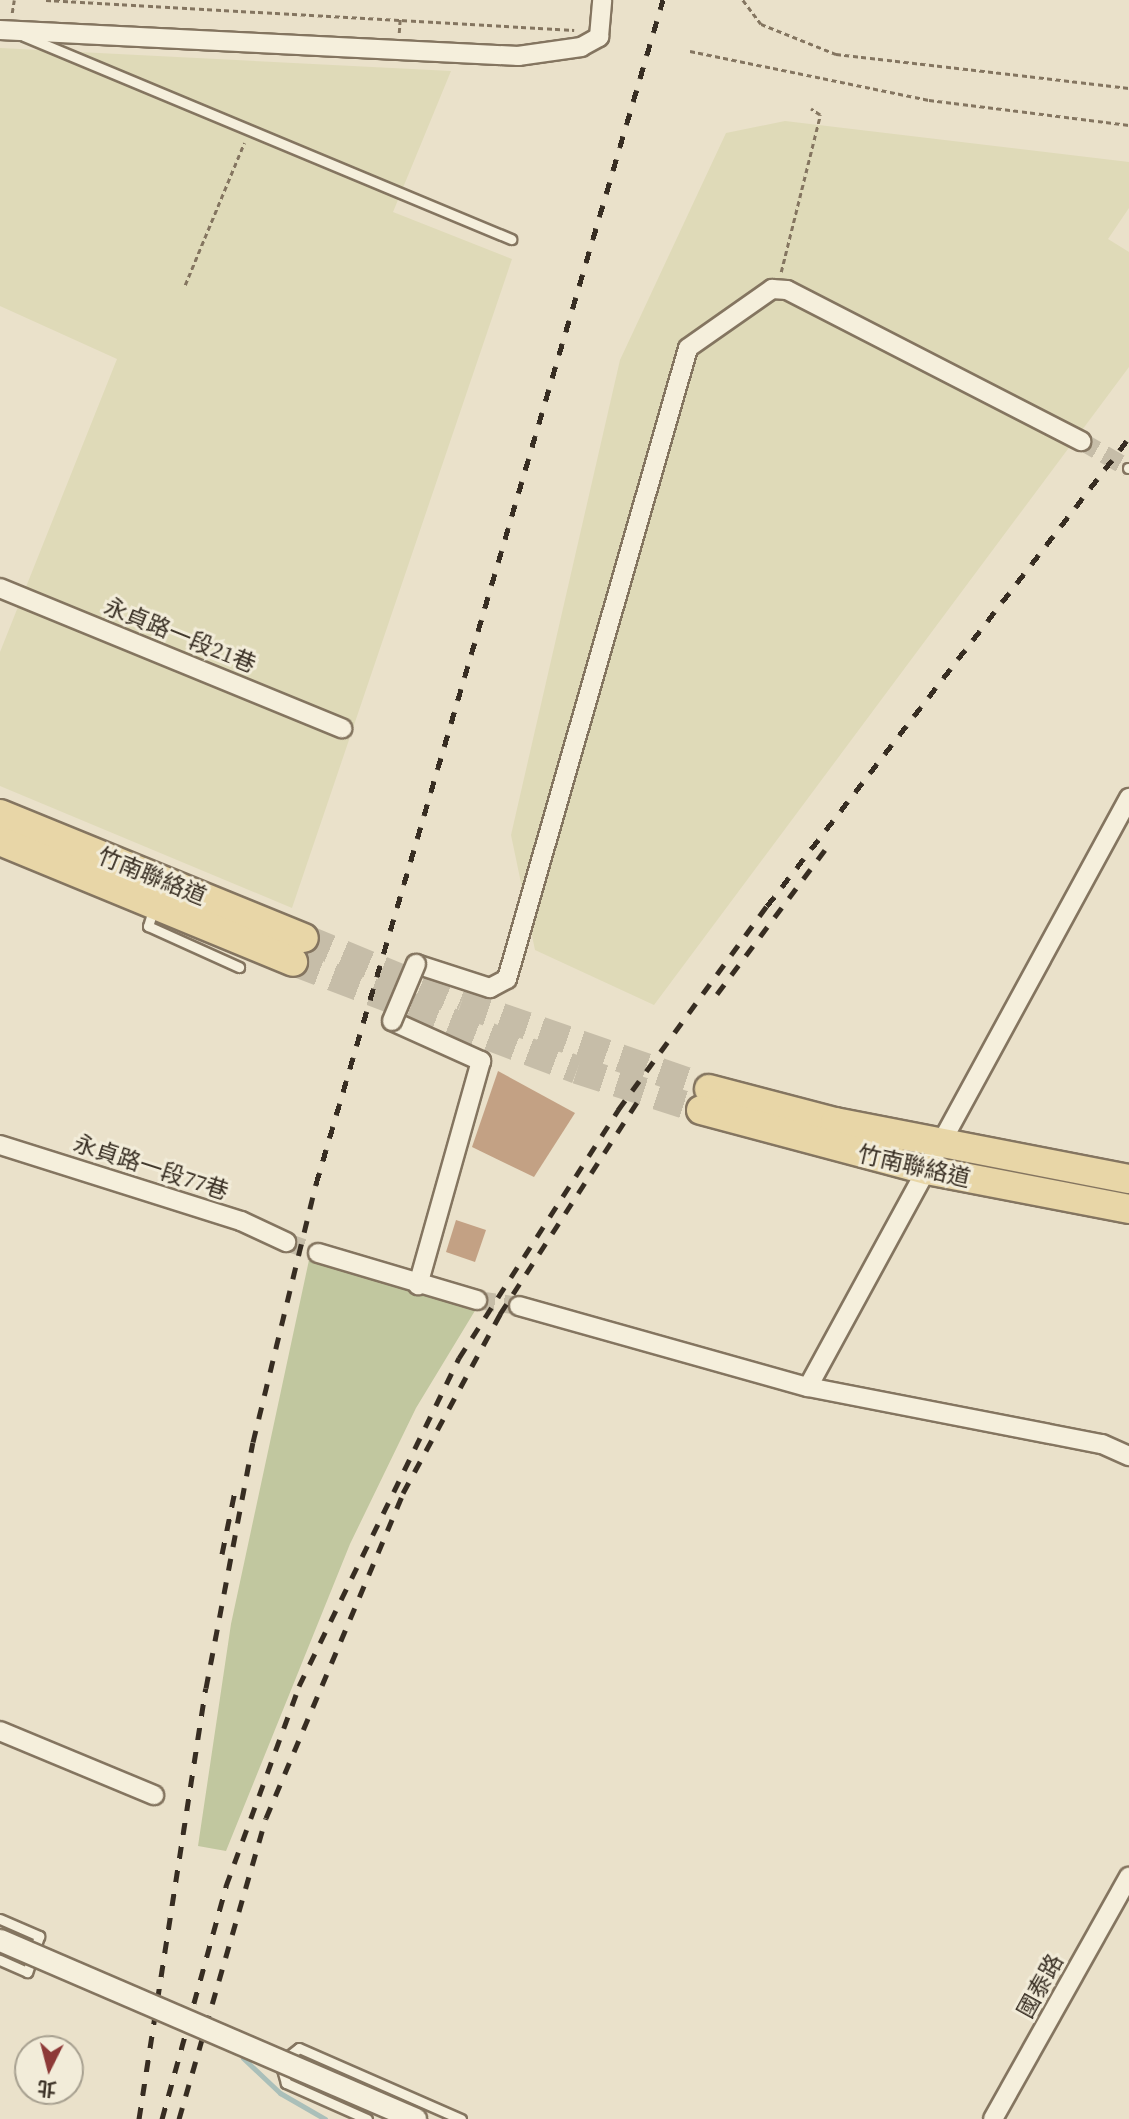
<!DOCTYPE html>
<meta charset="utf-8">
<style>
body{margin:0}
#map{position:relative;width:1129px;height:2119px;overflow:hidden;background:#eae1ca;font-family:"Source Serif 4","Noto Sans TC",serif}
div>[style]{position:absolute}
.farmland>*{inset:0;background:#dfdab8}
.green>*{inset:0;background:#c1c79f}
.stream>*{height:5px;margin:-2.5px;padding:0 2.5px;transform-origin:2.5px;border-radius:2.5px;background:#aabfb9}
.building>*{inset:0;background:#c3a184}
.minor-tunnel>*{height:18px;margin-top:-9px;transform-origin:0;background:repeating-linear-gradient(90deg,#c6bda8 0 18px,transparent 0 27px)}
.primary-tunnel>*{height:28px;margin-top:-14px;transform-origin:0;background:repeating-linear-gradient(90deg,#c6bda8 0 28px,transparent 0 42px)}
.path>*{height:2.5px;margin-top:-1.25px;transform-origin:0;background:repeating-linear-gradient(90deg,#847560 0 5px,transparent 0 8.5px)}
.roads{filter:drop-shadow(2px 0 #847560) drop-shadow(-2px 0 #847560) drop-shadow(0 2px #847560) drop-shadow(0 -2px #847560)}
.service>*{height:9px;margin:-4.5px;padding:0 4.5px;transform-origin:4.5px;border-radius:4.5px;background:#f5efdc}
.minor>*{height:18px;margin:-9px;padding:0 9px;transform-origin:9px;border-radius:9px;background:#f5efdc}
.primary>*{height:28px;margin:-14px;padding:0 14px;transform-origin:14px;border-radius:14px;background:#e8d6a7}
.rail>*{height:5px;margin-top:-2.5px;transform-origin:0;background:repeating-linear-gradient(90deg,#372d22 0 12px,transparent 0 24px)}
.bridges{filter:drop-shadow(2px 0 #847560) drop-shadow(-2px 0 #847560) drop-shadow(0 2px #847560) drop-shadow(0 -2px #847560)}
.minor-bridge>*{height:18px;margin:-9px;padding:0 9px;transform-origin:9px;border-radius:9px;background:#f5efdc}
.tertiary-bridge>*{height:21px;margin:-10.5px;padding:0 10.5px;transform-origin:10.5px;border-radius:10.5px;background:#f5efdc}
span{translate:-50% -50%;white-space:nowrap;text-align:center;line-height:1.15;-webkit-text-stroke:6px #f2ecd9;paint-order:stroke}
.street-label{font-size:23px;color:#372d22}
.north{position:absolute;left:14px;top:2035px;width:70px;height:70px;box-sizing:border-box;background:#f2ecd9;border:2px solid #a7a090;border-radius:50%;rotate:186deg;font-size:19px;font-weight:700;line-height:28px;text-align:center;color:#372d22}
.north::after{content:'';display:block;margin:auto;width:24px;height:32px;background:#8d3937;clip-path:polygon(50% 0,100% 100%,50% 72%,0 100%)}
</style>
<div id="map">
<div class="farmland">
<div style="clip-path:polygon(0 48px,451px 71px,393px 212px,512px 259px,292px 908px,0 786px,0 652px,117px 359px,0 306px)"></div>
<div style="clip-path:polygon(785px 121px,1129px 162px,1129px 208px,1108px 239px,1129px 252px,1129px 367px,654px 1005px,535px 950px,511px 835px,620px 360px,726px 133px)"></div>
</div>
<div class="green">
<div style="clip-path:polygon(309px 1260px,476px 1309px,416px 1408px,350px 1544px,226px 1851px,198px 1846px,231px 1624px)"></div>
</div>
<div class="stream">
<div style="left:243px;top:2058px;width:51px;rotate:43.4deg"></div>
<div style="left:280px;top:2093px;width:52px;rotate:30deg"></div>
</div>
<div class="building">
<div style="clip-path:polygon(498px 1071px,575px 1113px,534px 1177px,472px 1147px)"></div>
<div style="clip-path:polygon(456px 1220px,486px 1230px,475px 1262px,446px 1252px)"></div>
</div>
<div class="minor-tunnel">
<div style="left:1081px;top:441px;width:54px;rotate:29.9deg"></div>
<div style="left:286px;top:1242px;width:34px;rotate:19deg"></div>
<div style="left:477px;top:1300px;width:42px;rotate:8.1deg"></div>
</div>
<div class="primary-tunnel">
<div style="left:304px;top:938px;width:170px;rotate:22.5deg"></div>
<div style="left:461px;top:1003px;width:262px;rotate:19.1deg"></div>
<div style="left:293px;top:962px;width:304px;rotate:20.8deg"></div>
<div style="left:577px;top:1070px;width:130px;rotate:17.9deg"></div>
</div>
<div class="path">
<div style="left:46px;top:0;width:529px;rotate:3.25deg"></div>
<div style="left:743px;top:0;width:30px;rotate:53deg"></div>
<div style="left:761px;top:24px;width:81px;rotate:21.8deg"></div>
<div style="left:836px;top:54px;width:295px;rotate:6.6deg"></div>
<div style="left:12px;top:13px;width:13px;rotate:-81deg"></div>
<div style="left:399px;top:33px;width:15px;rotate:-86deg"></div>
<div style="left:690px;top:51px;width:244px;rotate:11.6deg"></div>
<div style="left:929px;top:100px;width:202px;rotate:7.1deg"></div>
<div style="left:781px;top:272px;width:162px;rotate:-76deg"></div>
<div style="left:820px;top:115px;width:11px;rotate:-146deg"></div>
<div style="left:185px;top:285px;width:154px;rotate:-67.4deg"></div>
</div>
<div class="roads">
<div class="service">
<div style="left:24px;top:36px;width:528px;rotate:22.63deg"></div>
<div style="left:1128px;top:468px;width:1px"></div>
<div style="left:153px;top:910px;width:17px;rotate:107deg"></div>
<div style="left:148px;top:926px;width:100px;rotate:24.3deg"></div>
<div style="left:0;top:1919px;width:43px;rotate:23.6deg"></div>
<div style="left:39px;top:1936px;width:38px;rotate:108deg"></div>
<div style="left:27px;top:1972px;width:30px;rotate:-156deg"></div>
<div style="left:367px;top:2119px;width:89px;rotate:-156deg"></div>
<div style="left:286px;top:2083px;width:15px;rotate:-106deg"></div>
<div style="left:282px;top:2069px;width:16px;rotate:-60deg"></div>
<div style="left:290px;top:2055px;width:11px;rotate:-38deg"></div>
<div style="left:299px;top:2048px;width:177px;rotate:23.7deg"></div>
</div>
<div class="minor">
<div style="left:0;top:30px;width:519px;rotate:2.87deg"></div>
<div style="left:518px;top:56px;width:64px;rotate:-8.1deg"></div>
<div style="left:581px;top:47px;width:21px;rotate:-29deg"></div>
<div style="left:599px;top:37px;width:37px;rotate:-85deg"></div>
<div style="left:0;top:588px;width:370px;rotate:22.3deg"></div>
<div style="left:416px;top:964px;width:78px;rotate:18deg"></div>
<div style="left:490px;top:988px;width:19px;rotate:-28deg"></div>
<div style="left:507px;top:979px;width:656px;rotate:-73.99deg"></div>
<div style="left:688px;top:348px;width:103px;rotate:-35.1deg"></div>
<div style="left:772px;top:289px;width:15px;rotate:4deg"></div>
<div style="left:787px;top:290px;width:331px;rotate:27.2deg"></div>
<div style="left:392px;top:1021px;width:98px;rotate:24.2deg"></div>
<div style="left:481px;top:1061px;width:233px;rotate:105.7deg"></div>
<div style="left:0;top:1145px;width:253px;rotate:17.5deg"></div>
<div style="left:241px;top:1221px;width:50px;rotate:25deg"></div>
<div style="left:318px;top:1253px;width:166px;rotate:16.5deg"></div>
<div style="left:519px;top:1306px;width:300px;rotate:15.7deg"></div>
<div style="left:808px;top:1387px;width:299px;rotate:11deg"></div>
<div style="left:1102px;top:1444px;width:30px;rotate:24deg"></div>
<div style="left:808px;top:1387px;width:671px;rotate:-61.41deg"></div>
<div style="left:0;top:1731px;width:167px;rotate:22.6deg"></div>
<div style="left:993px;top:2119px;width:278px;rotate:-60.7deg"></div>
</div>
<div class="primary">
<div style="left:0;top:814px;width:328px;rotate:22.2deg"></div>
<div style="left:0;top:841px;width:317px;rotate:22.4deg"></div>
<div style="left:709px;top:1089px;width:130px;rotate:14.7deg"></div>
<div style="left:835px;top:1122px;width:299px;rotate:11deg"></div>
<div style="left:701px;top:1110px;width:234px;rotate:14.9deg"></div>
<div style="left:927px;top:1170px;width:206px;rotate:10.9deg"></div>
</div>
</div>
<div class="rail">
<div style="left:717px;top:994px;width:189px;rotate:-53.2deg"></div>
<div style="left:222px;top:1554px;width:69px;rotate:-78.4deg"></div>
<div style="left:139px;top:2119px;width:436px;rotate:-81.2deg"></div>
<div style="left:206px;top:1688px;width:250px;rotate:-79.2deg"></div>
<div style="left:253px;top:1442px;width:266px;rotate:-76.3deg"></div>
<div style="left:316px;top:1184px;width:1234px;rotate:-73.67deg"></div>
<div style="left:162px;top:2119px;width:242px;rotate:-74.6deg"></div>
<div style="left:226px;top:1886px;width:213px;rotate:-69.9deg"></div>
<div style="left:299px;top:1686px;width:365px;rotate:-64deg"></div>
<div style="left:459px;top:1358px;width:295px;rotate:-57.3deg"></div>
<div style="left:618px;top:1110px;width:253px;rotate:-53.9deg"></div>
<div style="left:767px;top:906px;width:592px;rotate:-52.28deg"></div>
<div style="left:179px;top:2119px;width:313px;rotate:-73.9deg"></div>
<div style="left:266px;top:1818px;width:353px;rotate:-67.1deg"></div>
<div style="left:403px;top:1493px;width:204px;rotate:-61.5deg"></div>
<div style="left:500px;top:1314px;width:254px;rotate:-57.1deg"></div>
</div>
<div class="bridges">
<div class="minor-bridge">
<div style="left:392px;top:1021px;width:62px;rotate:-67.2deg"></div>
</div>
<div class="tertiary-bridge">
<div style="left:0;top:1940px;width:452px;rotate:23.3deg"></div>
</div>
</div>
<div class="street-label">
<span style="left:180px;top:635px;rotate:22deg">永貞路一段21巷</span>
<span style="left:152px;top:876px;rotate:22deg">竹南聯絡道</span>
<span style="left:914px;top:1166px;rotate:13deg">竹南聯絡道</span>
<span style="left:151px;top:1167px;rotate:18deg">永貞路一段77巷</span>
<span style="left:1040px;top:1986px;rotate:-61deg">國泰路</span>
</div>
<div class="north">北</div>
</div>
